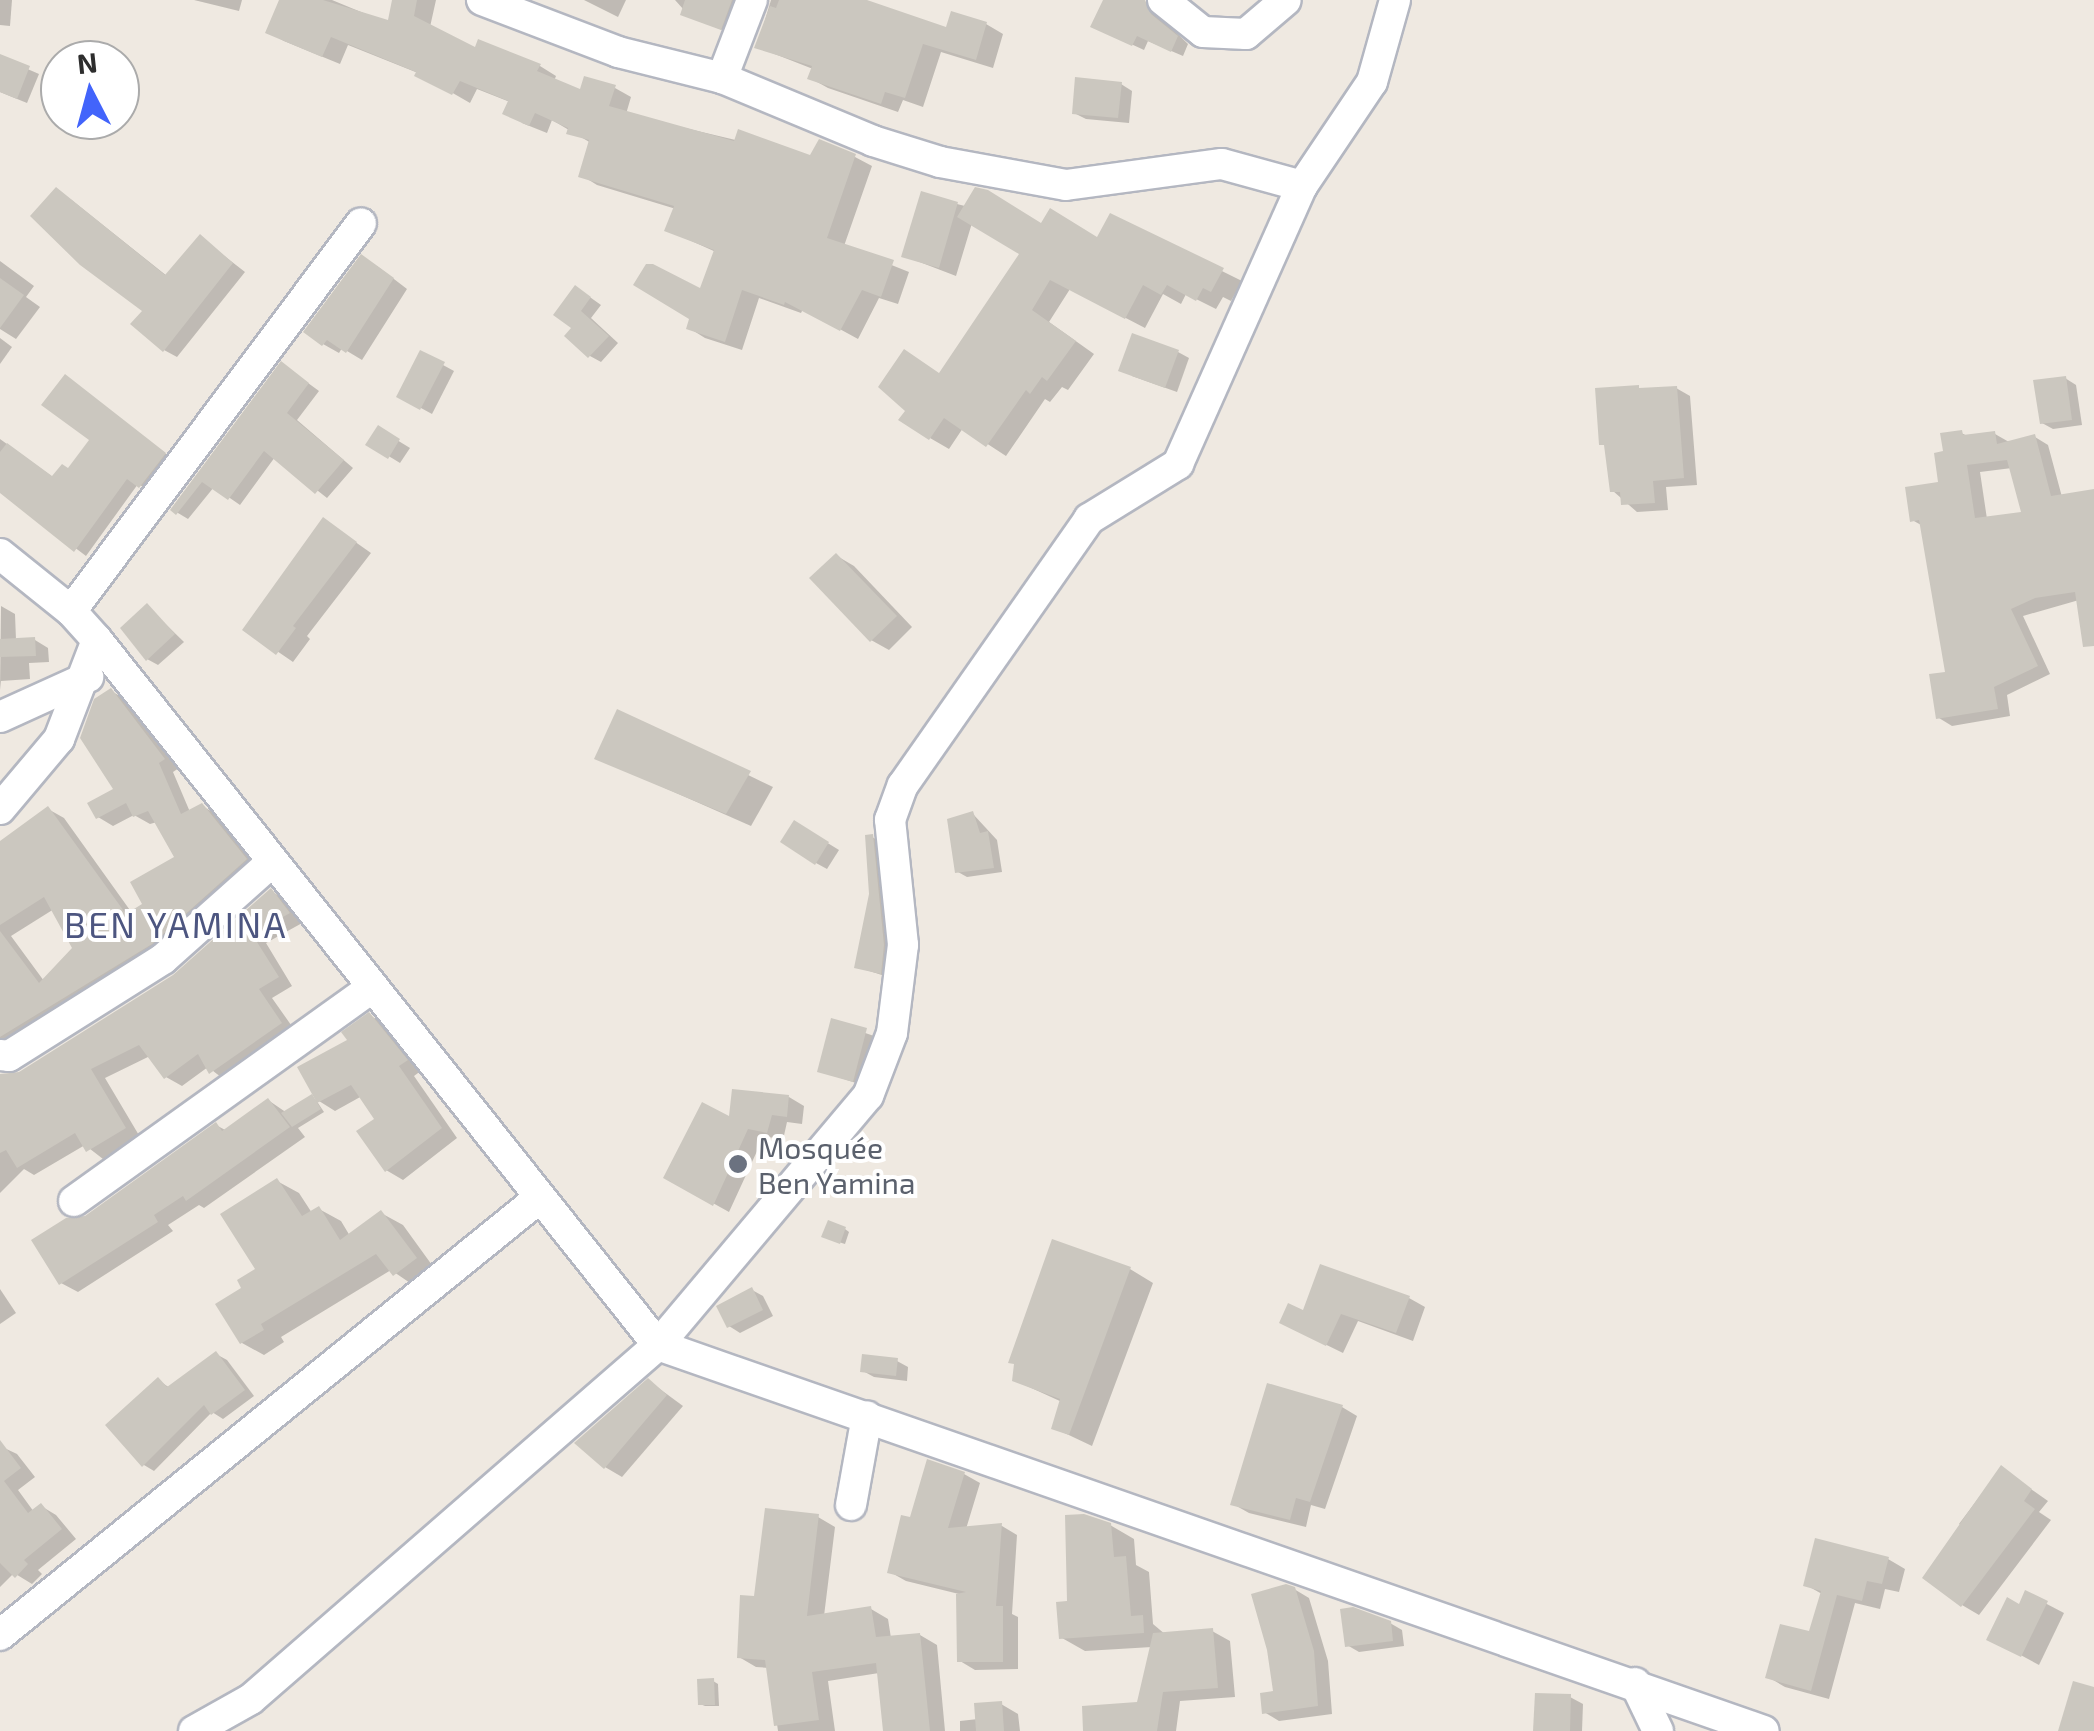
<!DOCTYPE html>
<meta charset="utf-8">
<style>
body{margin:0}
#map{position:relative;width:2094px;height:1731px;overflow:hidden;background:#efe9e1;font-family:"Exo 2",sans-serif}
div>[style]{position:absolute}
.shadow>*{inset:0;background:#0003}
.building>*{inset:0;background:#cbc7bf}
.roads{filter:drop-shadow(2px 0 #b4b7c1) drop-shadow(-2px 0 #b4b7c1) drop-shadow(0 2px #b4b7c1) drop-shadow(0 -2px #b4b7c1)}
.minor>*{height:30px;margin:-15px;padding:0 15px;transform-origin:15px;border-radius:15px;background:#fff}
.dots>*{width:28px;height:28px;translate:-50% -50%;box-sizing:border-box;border:5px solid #fff;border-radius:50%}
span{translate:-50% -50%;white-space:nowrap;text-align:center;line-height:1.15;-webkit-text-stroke:8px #fff;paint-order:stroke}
.worship-label{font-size:30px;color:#5b616d}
.left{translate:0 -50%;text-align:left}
.quarter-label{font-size:35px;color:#4d5680;letter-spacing:2.5px}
.north{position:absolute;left:40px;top:40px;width:100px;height:100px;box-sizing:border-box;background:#fff;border:2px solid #ababab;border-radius:50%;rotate:354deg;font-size:28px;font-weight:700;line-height:40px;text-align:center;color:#2e2e2e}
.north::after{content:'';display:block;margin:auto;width:35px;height:45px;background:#4264fb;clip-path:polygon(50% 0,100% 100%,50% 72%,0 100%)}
</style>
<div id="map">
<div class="shadow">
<div style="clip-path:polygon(0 0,12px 0,10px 26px,0 25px)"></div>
<div style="clip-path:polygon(194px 0,242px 0,239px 11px)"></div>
<div style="clip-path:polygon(281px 0,332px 0,390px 24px,395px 0,436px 0,430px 27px,476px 50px,540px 66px,556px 76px,554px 81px,581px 93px,615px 88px,631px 97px,626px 114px,811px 158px,855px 157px,872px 166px,844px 246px,909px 272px,898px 304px,879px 298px,858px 339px,803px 309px,801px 313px,759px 298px,742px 350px,705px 338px,689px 328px,716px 252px,667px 230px,676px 209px,597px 185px,581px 175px,591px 143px,552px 120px,547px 133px,522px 123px,510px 102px,477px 89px,470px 103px,418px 73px,348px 45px,340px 64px,284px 41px,268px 32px)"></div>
<div style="clip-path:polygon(584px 0,626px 0,618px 17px)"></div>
<div style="clip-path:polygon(675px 0,746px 0,732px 34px,683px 14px,684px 10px)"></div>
<div style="clip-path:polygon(771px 0,860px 0,948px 30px,986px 24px,1003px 34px,993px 68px,941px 52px,923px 107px,903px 100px,898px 112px,828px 88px,810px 78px,813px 69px,757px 47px)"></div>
<div style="clip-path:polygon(1105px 0,1130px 0,1156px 13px,1188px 44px,1183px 56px,1148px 41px,1144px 50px,1105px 32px)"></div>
<div style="clip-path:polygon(0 57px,39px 74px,27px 103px,0 92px)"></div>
<div style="clip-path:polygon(1121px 84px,1132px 91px,1129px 123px,1086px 119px,1074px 113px)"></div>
<div style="clip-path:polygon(69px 198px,167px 276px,200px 237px,245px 272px,177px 357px,164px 350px,145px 310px)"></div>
<div style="clip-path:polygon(957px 204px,1098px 240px,1111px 216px,1242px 281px,1231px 301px,1223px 297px,1216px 309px,1186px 294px,1181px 304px,1163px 294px,1145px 328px,1070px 289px,1049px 322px,1094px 354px,1068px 390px,1062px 387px,1050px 402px,1045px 399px,1006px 456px,963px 428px,949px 449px,930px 438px,941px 375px,1022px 253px,972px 223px,956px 276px,904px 256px)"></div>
<div style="clip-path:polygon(0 261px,34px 286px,26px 297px,40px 307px,16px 339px,0 329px)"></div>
<div style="clip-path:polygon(377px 266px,407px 289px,362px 360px,342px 348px,339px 353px,323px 344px)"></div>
<div style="clip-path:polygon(587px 295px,601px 305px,591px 318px,618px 343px,601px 362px,590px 356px,574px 328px)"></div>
<div style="clip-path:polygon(0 338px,12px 347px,0 364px)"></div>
<div style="clip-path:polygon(1178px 352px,1189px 358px,1177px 392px,1132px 376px)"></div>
<div style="clip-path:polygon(421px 353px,454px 371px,432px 414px,399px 396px)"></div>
<div style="clip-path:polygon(282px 364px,319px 391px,297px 420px,353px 468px,327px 498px,275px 457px,240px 505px,214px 487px,188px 519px,173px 510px)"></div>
<div style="clip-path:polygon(2065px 378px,2076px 385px,2082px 425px,2053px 429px,2042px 423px)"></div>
<div style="clip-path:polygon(76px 384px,175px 461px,152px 492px,138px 484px,86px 556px,0 491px,0 439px,54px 478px,69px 471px,93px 440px)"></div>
<div style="clip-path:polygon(1676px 388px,1690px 396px,1697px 485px,1666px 487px,1668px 510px,1637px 512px,1613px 491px)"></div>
<div style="clip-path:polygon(379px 429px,410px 448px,400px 463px,369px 444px)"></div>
<div style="clip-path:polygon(evenodd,1961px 433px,1970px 437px,1995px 434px,2009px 442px,2035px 437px,2048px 445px,2062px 497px,2094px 492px,2094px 641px,2079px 600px,2023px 616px,2050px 674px,2007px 695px,2010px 716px,1952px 726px,1939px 718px,1947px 674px,1923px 526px,1912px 520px,1941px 484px,1946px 453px,1961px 433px,2012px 468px,2024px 514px,1987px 519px,1980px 472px,2012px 468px)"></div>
<div style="clip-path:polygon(324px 520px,371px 553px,307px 636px,310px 639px,293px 662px,245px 629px)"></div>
<div style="clip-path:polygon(837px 556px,854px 566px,912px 627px,889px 650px,871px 640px)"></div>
<div style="clip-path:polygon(1px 606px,15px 614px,16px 640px,35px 640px,48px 648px,49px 662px,29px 663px,30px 679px,1px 681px,0 690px)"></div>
<div style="clip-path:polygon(147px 606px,184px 642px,158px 665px,147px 659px)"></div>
<div style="clip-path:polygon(evenodd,111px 691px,127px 700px,179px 768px,173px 772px,190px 812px,202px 806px,218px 815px,260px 869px,167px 952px,0 1056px,0 844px,48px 809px,64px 818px,132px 913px,145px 905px,177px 858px,157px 822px,150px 824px,134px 815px,113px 826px,98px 817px,117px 790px,111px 691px,54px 909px,75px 948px,44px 981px,11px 936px,54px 909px)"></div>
<div style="clip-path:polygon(618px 712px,773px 787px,751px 826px,597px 758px)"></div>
<div style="clip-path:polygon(973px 814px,997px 840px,1002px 872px,967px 877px,958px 872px)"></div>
<div style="clip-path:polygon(795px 823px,839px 850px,827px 869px,816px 863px)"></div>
<div style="clip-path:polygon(872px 837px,883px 843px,891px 978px,857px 967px,872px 894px)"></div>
<div style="clip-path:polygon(271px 891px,286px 900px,304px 922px,266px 943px,292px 986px,272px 998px,296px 1032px,226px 1081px,208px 1067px,182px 1086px,166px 1077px,150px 1056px,105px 1078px,140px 1137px,103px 1159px,85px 1145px,34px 1175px,24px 1169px,0 1193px,0 1076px,20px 1074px,175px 977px)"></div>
<div style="clip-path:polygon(369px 1015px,386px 1025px,422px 1070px,414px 1076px,457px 1138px,403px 1180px,386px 1170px,378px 1119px,362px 1096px,335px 1111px,319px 1101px)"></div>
<div style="clip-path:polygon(833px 1022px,877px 1037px,865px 1086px,820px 1071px)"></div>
<div style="clip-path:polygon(789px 1097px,804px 1106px,802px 1124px,787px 1122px,783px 1140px,764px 1136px,729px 1212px,666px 1177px,731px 1120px)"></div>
<div style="clip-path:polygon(268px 1100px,287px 1113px,316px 1100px,324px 1112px,298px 1128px,305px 1137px,204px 1208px,199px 1205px,168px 1225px,173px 1231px,78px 1292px,61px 1283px,86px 1219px,216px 1125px,227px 1131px)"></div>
<div style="clip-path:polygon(277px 1181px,299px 1193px,312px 1213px,319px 1209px,341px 1221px,350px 1236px,381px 1213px,403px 1225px,437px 1272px,416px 1287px,391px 1270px,281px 1337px,284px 1342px,264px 1355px,242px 1343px,245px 1288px,258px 1270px)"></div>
<div style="clip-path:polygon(845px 1229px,849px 1232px,845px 1244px,829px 1239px)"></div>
<div style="clip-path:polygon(1130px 1269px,1153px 1283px,1092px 1446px,1054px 1428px,1062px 1402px,1014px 1380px)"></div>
<div style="clip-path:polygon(0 1289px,16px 1313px,0 1324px)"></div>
<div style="clip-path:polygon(752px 1290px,763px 1296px,773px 1316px,740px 1333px,729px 1326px)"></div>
<div style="clip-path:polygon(1409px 1298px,1425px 1307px,1413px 1341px,1358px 1321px,1343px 1353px,1298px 1331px,1304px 1313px)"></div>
<div style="clip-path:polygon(216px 1354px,227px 1360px,254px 1396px,223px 1419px,212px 1412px,154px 1471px,144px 1465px,109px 1425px,158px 1380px,170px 1388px)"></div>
<div style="clip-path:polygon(897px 1361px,908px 1367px,907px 1381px,874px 1377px,863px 1371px)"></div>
<div style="clip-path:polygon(649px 1381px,683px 1406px,622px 1477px,605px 1467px)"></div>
<div style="clip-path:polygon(1342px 1407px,1357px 1416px,1325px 1509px,1311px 1505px,1306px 1527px,1249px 1513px,1233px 1504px)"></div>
<div style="clip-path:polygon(0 1446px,17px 1454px,35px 1477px,18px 1490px,34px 1512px,41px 1506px,56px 1515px,76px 1539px,38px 1570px,42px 1574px,32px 1584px,14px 1573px,0 1587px)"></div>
<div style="clip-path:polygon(2001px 1468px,2048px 1501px,2039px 1512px,2051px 1520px,1979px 1615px,1962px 1605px,1964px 1527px,1959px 1524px)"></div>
<div style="clip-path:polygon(964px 1474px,980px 1483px,966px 1529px,1002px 1526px,1017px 1535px,1012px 1614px,1018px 1617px,1018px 1669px,975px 1670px,960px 1661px,959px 1594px,906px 1581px,890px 1572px,911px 1520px)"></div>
<div style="clip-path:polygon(818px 1517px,835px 1527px,824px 1616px,871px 1609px,888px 1619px,891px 1638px,920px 1635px,937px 1645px,945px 1731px,885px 1731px,879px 1673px,828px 1681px,835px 1731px,778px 1731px,769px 1668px,756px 1667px,739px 1657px,757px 1598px)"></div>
<div style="clip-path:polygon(1110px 1525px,1134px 1539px,1136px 1565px,1149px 1572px,1153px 1624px,1166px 1635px,1212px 1631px,1230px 1641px,1235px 1697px,1180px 1701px,1176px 1731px,1086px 1731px,1139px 1704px,1152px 1647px,1085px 1651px,1062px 1638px,1070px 1604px)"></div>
<div style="clip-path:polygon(1888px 1559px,1905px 1569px,1899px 1592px,1885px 1589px,1880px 1609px,1855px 1603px,1829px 1699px,1785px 1687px,1768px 1677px,1810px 1635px,1822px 1594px,1806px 1585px)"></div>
<div style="clip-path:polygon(1294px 1589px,1309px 1598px,1328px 1661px,1332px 1714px,1279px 1721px,1264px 1712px,1275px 1694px)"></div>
<div style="clip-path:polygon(2026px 1593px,2064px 1613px,2039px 1665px,2004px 1646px)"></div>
<div style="clip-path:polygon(1390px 1623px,1402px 1630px,1404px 1646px,1359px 1652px,1347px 1645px)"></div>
<div style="clip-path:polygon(713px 1681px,718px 1684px,719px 1706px,705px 1706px,700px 1704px)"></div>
<div style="clip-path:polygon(1570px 1697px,1583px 1704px,1582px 1731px,1536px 1731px)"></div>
<div style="clip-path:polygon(1001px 1704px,1018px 1714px,1020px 1731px,960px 1731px,960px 1721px,978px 1719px)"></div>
</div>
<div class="building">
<div style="clip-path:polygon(279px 0,323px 0,388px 20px,392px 0,417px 0,414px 16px,475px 47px,478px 39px,541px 64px,537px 71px,580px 89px,584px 76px,616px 85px,609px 106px,734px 141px,738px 129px,810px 155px,819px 139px,856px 154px,827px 238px,894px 260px,881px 297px,862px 290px,840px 331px,785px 302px,784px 305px,742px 290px,725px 342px,686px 329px,689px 319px,633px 285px,646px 264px,653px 264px,700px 288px,714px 250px,664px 231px,674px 206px,578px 177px,589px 140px,566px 134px,568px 128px,535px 113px,529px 126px,502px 114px,508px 101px,460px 81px,452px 95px,414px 76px,416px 72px,331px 37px,322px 57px,265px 33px)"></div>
<div style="clip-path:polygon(685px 0,732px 0,721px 30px,680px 15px)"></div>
<div style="clip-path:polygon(779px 0,867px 0,946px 27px,951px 11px,987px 22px,976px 60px,923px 44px,905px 98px,885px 92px,881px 104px,807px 79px,812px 66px,754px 48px,770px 6px,776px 8px)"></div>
<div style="clip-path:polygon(1103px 0,1145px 0,1151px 14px,1178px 36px,1171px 52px,1137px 36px,1132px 46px,1090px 27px)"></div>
<div style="clip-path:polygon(0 54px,30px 66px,17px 99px,0 92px)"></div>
<div style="clip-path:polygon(1075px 77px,1122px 82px,1118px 118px,1072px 114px)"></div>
<div style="clip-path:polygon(56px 187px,165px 275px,200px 234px,233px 263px,163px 352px,130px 324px,142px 311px,80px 265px,30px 216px)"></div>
<div style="clip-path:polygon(975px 187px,988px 190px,1041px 223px,1050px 208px,1097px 237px,1110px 213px,1224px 268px,1211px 292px,1203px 288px,1196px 301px,1167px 285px,1161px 295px,1143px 285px,1125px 319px,1050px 280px,1032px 310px,1076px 341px,1047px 381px,1042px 377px,1030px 394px,1026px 390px,986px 447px,944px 418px,929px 440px,898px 420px,905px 411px,878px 387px,904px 349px,939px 373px,1019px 254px,957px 217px)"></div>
<div style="clip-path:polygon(921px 191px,958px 202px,939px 268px,901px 257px)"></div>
<div style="clip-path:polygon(361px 254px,394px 278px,346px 353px,327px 340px,322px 346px,303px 332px)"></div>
<div style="clip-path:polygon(0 278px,24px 295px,0 328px)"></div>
<div style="clip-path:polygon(575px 285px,591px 297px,581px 311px,609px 336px,588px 358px,564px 336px,571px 328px,553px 315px)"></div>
<div style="clip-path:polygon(1132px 333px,1179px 350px,1165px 388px,1118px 371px)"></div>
<div style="clip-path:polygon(420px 350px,445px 362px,420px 410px,396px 397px)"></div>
<div style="clip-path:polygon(281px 361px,309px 383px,287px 413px,344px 460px,315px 494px,264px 451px,228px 500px,202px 482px,176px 515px,170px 510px)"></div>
<div style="clip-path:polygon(65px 374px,166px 453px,139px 488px,127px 479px,74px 552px,0 493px,0 452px,7px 443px,52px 476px,62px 464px,68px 468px,89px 440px,41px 405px)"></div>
<div style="clip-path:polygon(2066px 376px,2072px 420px,2040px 424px,2033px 380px)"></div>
<div style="clip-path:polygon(1639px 385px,1639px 388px,1677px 386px,1684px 478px,1653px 481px,1655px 503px,1621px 505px,1620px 492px,1610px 492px,1604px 445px,1599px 445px,1595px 388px)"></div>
<div style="clip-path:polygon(378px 425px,400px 439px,388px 459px,365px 445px)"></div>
<div style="clip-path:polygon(evenodd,1962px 430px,1963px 435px,1995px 431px,1997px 444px,2035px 434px,2051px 496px,2094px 489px,2094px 646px,2083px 647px,2075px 592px,2035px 598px,2011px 609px,2038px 666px,1994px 687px,1998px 709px,1936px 719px,1929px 674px,1945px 672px,1919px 520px,1910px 522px,1905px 487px,1938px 482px,1934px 453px,1943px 451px,1940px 433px,1962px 430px,2007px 460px,2021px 512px,1975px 518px,1967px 465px,2007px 460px)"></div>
<div style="clip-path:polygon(323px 517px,357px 542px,293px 626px,296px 628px,276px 655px,242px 630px)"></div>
<div style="clip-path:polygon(836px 553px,897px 616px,870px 642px,809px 578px)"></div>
<div style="clip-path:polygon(147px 603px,175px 634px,146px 661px,120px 628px)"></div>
<div style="clip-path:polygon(35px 637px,36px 656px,0 657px,0 639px)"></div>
<div style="clip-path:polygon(111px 688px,165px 759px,159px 763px,181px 814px,202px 803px,247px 859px,152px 944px,0 1037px,0 931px,39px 983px,72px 948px,44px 897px,0 925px,0 841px,48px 806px,126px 914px,142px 904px,130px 882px,174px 857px,148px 811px,133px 817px,126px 803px,96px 819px,87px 803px,113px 789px,80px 738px,94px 699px)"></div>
<div style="clip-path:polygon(617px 709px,751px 771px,726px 814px,594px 759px)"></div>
<div style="clip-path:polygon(973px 811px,980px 833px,988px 831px,994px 868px,955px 873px,947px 819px)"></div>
<div style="clip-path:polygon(794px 820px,829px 842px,815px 865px,780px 842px)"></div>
<div style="clip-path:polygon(873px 834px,884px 945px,881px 974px,854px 968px,869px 894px,865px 835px)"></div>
<div style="clip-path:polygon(271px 888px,290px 913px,252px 934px,279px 977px,259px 989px,282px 1023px,209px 1074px,198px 1054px,164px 1079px,139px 1045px,91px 1069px,126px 1128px,86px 1152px,75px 1133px,17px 1168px,6px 1150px,0 1153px,0 1074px,19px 1072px,173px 975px)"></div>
<div style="clip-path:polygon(369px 1012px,408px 1060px,399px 1066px,442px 1128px,385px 1172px,356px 1131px,374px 1119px,351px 1085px,317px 1103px,297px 1067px,347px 1040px,341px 1032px)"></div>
<div style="clip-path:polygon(831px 1018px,867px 1028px,853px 1082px,817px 1072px)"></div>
<div style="clip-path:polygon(732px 1089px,789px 1095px,787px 1117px,772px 1115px,767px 1133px,748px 1129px,713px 1206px,663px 1178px,702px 1102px,729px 1116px)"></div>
<div style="clip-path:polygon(312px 1094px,321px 1109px,292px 1127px,281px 1113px)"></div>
<div style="clip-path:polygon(268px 1098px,290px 1127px,186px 1201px,183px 1196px,154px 1215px,158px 1222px,59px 1285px,31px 1240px,66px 1218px,85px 1216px,216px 1122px,222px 1131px)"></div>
<div style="clip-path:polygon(277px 1178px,302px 1216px,319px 1206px,340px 1240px,381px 1210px,417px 1258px,393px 1276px,376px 1254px,261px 1324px,264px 1330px,240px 1344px,215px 1304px,241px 1288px,237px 1280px,255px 1269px,220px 1214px)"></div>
<div style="clip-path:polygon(828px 1220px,846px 1227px,840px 1244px,821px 1237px)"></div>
<div style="clip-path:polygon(1052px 1239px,1131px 1267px,1069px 1435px,1051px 1429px,1060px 1399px,1012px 1381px,1014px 1364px,1008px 1363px)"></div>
<div style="clip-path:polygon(1320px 1264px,1410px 1296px,1396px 1333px,1341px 1314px,1326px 1346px,1279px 1323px,1288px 1303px,1303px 1310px)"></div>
<div style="clip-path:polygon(752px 1287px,763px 1310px,727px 1328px,716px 1306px)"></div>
<div style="clip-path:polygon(216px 1351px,245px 1390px,211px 1415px,204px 1405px,142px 1467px,105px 1425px,158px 1377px,167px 1387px)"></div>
<div style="clip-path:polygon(862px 1354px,898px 1358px,896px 1376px,860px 1372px)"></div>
<div style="clip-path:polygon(648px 1378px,667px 1395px,604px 1469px,574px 1443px)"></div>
<div style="clip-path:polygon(1267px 1383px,1343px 1405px,1310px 1502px,1296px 1498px,1290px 1520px,1230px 1505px)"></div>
<div style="clip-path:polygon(0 1440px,21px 1468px,4px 1481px,28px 1513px,41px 1503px,62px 1529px,24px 1560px,28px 1564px,15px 1578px,0 1563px)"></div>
<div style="clip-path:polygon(927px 1459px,965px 1472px,948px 1528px,1002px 1523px,996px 1606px,1003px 1606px,1003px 1662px,957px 1662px,956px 1594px,966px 1592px,887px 1573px,901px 1515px,910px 1517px)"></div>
<div style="clip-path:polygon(2001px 1465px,2032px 1489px,2024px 1501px,2035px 1509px,1961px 1607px,1922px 1578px)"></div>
<div style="clip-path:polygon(765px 1508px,819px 1514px,807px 1616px,871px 1606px,876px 1637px,920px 1633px,930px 1731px,883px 1731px,876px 1663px,812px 1672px,819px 1720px,774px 1726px,765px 1660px,737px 1658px,740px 1595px,754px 1596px)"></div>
<div style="clip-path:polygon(1084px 1514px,1111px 1523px,1114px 1557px,1126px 1556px,1131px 1616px,1143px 1615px,1144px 1633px,1059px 1639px,1056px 1602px,1067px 1601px,1065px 1515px)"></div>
<div style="clip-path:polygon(1815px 1538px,1889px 1557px,1882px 1584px,1867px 1581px,1862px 1601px,1837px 1595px,1811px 1691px,1765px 1678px,1780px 1624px,1809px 1631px,1821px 1591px,1803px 1586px)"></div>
<div style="clip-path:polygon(1286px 1584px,1295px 1587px,1314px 1651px,1318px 1706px,1262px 1714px,1260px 1693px,1273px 1691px,1267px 1650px,1251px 1594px)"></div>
<div style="clip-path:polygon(2025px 1590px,2048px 1601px,2021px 1657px,1986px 1640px,2007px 1597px,2019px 1604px)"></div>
<div style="clip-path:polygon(1353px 1607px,1391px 1621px,1393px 1641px,1345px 1647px,1340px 1609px)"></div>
<div style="clip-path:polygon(1213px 1628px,1218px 1688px,1163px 1692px,1157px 1731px,1083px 1731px,1082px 1706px,1137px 1702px,1153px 1633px)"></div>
<div style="clip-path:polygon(714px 1678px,715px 1705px,698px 1705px,697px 1679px)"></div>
<div style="clip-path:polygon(2073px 1681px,2094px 1687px,2094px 1731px,2058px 1731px)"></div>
<div style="clip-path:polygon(1535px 1693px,1571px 1694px,1570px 1731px,1533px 1731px)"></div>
<div style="clip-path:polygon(1002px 1701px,1004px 1731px,976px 1731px,974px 1703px)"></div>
</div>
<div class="roads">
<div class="minor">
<div style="left:482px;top:0;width:146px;rotate:20.9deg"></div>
<div style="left:618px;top:52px;width:107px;rotate:14deg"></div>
<div style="left:722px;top:78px;width:164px;rotate:22.6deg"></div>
<div style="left:873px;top:141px;width:70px;rotate:17.4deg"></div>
<div style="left:940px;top:162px;width:128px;rotate:10.3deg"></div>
<div style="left:1066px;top:185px;width:157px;rotate:-7.7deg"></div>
<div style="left:1222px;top:164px;width:83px;rotate:15.4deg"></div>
<div style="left:1163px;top:0;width:51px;rotate:38.7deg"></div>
<div style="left:1203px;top:32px;width:43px;rotate:2.7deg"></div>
<div style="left:1246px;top:34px;width:52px;rotate:-40.4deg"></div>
<div style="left:722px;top:78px;width:84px;rotate:-69deg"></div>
<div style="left:0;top:554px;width:91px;rotate:38.8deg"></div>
<div style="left:71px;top:611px;width:39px;rotate:48deg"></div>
<div style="left:97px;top:640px;width:901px;rotate:51.49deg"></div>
<div style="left:658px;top:1345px;width:326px;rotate:-49.9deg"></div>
<div style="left:868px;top:1096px;width:67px;rotate:-69.1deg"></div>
<div style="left:892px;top:1033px;width:89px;rotate:-82.9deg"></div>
<div style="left:903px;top:945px;width:126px;rotate:-95.9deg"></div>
<div style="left:890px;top:820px;width:37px;rotate:-70deg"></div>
<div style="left:903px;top:785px;width:325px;rotate:-55deg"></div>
<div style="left:1089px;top:519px;width:105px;rotate:-31.7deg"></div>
<div style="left:1178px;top:464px;width:304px;rotate:-66deg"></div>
<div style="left:1302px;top:186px;width:125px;rotate:-56.1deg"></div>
<div style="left:1372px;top:82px;width:85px;rotate:-74.3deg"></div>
<div style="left:71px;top:611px;width:484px;rotate:-53.2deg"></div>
<div style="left:0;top:717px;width:97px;rotate:-24.4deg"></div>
<div style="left:0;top:809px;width:92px;rotate:-49.9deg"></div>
<div style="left:59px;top:739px;width:106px;rotate:-69deg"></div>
<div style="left:0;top:1055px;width:9px;rotate:6deg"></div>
<div style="left:9px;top:1056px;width:182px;rotate:-32.2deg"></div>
<div style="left:163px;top:959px;width:146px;rotate:-41.7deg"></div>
<div style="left:74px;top:1201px;width:365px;rotate:-35.6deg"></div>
<div style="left:851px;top:1505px;width:90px;rotate:-79.8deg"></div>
<div style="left:0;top:1635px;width:692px;rotate:-39.02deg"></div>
<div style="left:1635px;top:1683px;width:53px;rotate:64.4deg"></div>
<div style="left:194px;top:1731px;width:65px;rotate:-29.3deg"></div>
<div style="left:251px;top:1699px;width:539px;rotate:-41.02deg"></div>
<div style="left:658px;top:1345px;width:1171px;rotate:19.24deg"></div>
</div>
</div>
<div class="dots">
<div style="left:738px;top:1164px;background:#6b7280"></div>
</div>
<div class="worship-label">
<span class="left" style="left:758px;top:1164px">Mosquée<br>Ben Yamina</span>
</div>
<div class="quarter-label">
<span style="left:176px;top:924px">BEN YAMINA</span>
</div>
<div class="north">N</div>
</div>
